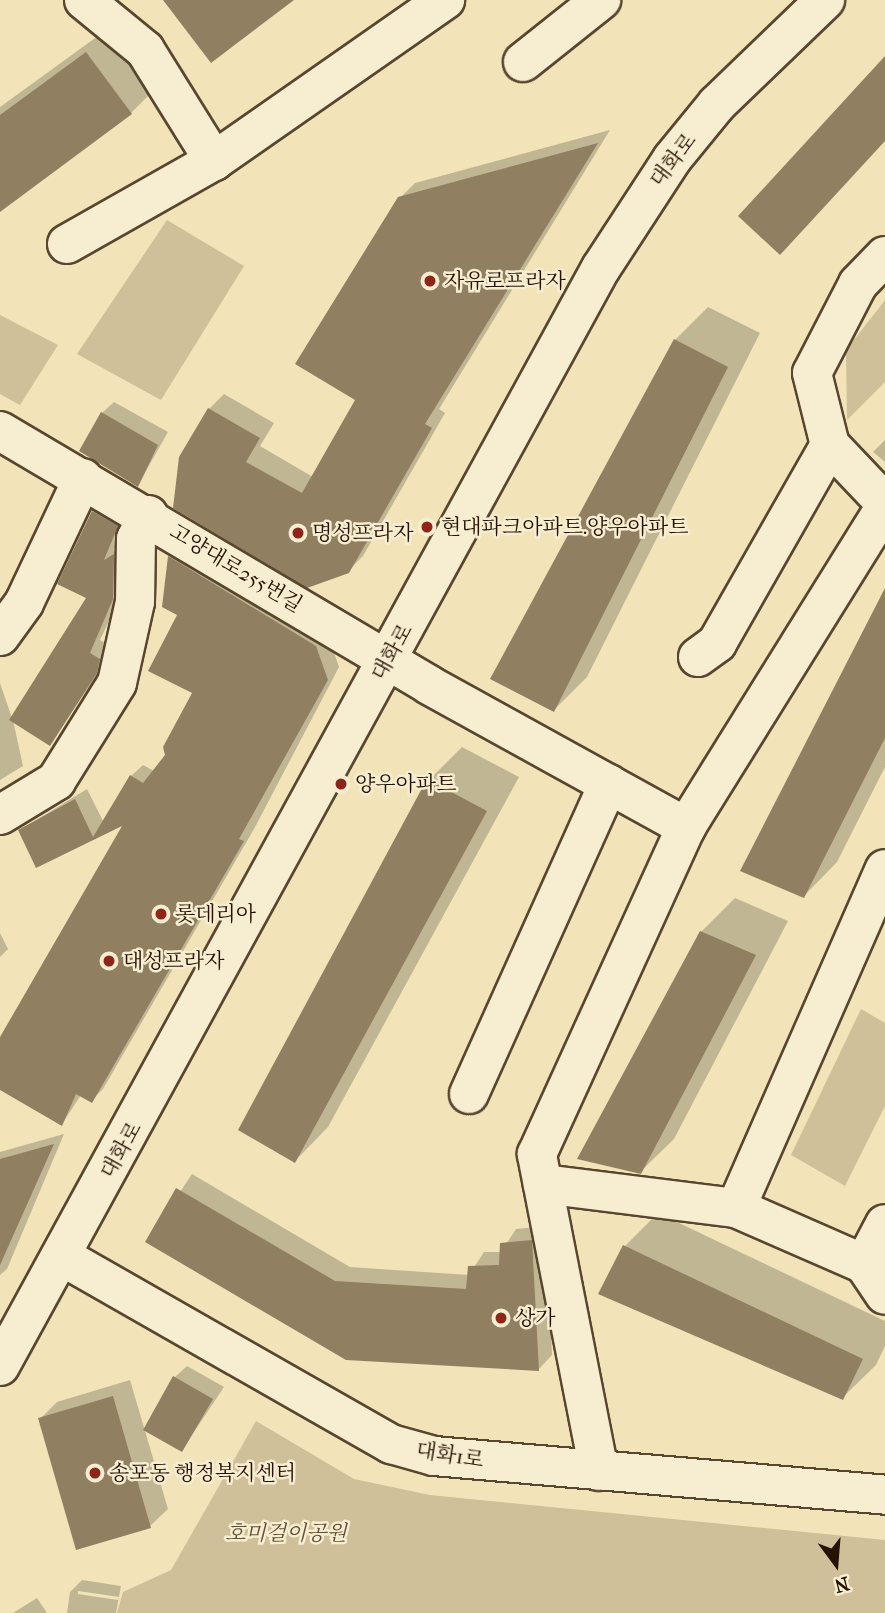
<!DOCTYPE html>
<meta charset="utf-8">
<style>
body{margin:0}
#map{position:relative;width:885px;height:1613px;overflow:hidden;background:#f2e4b8;font-family:"IM FELL French Canon","Noto Serif KR",serif}
div>[style]{position:absolute}
.green>*{inset:0;background:#cfc099}
.shadow>*{inset:0;background:#0003}
.building>*{inset:0;background:#907f60}
.roads{filter:drop-shadow(2px 0 #58462e) drop-shadow(-2px 0 #58462e) drop-shadow(0 2px #58462e) drop-shadow(0 -2px #58462e)}
.minor>*{height:38px;margin:-19px;padding:0 19px;transform-origin:19px;border-radius:19px;background:#f7edd1}
.dots>*{width:19px;height:19px;translate:-50% -50%;box-sizing:border-box;border:4px solid #f7edd1;border-radius:50%}
span{translate:-50% -50%;white-space:nowrap;text-align:center;line-height:1.15;-webkit-text-stroke:5px #f7edd1;paint-order:stroke}
.street-label{font-size:21px;color:#251200}
.poi-label{font-size:21px;color:#251200}
.left{translate:0 -50%;text-align:left}
.park-label{font-size:21px;color:#604f36;font-style:italic}
.north{position:absolute;left:801px;top:1529px;width:70px;height:70px;-webkit-text-stroke:5px #f7edd1;paint-order:stroke;rotate:164deg;font-size:19px;font-weight:700;line-height:28px;text-align:center;color:#251200}
.north::after{content:'';display:block;margin:auto;width:24px;height:32px;background:#251200;clip-path:polygon(50% 0,100% 100%,50% 72%,0 100%)}
</style>
<div id="map">
<div class="green">
<div style="clip-path:polygon(167px 220px,244px 266px,161px 400px,77px 354px)"></div>
<div style="clip-path:polygon(885px 300px,885px 382px,847px 420px,846px 350px)"></div>
<div style="clip-path:polygon(0 315px,58px 345px,20px 405px,0 394px)"></div>
<div style="clip-path:polygon(861px 1009px,885px 1023px,885px 1106px,845px 1186px,791px 1155px)"></div>
<div style="clip-path:polygon(256px 1421px,354px 1479px,430px 1495px,885px 1540px,885px 1613px,117px 1613px,123px 1592px,171px 1570px)"></div>
</div>
<div class="shadow">
<div style="clip-path:polygon(120px 20px,164px 80px,131px 113px,0 210px,0 107px)"></div>
<div style="clip-path:polygon(610px 130px,439px 409px,445px 413px,363px 556px,348px 571px,308px 586px,209px 409px,224px 394px,274px 423px,260px 446px,313px 477px,357px 400px,400px 198px,415px 183px)"></div>
<div style="clip-path:polygon(708px 307px,760px 333px,587px 677px,554px 710px,675px 340px)"></div>
<div style="clip-path:polygon(114px 402px,168px 432px,138px 485px,102px 413px)"></div>
<div style="clip-path:polygon(885px 440px,885px 462px,873px 452px)"></div>
<div style="clip-path:polygon(105px 500px,129px 514px,114px 551px,125px 545px,123px 591px,100px 640px,111px 647px,108px 659px,50px 743px,13px 720px,23px 766px,0 780px,0 683px,12px 718px,89px 597px,93px 512px)"></div>
<div style="clip-path:polygon(181px 545px,328px 635px,339px 667px,254px 829px,103px 1089px,91px 1101px,81px 1095px,62px 1124px,0 1088px,0 1040px,127px 822px,37px 865px,20px 830px,87px 789px,104px 823px,131px 776px,143px 765px,154px 771px,167px 755px,195px 692px,179px 615px,164px 606px,169px 557px)"></div>
<div style="clip-path:polygon(885px 590px,885px 767px,837px 862px,804px 896px)"></div>
<div style="clip-path:polygon(462px 747px,519px 777px,328px 1127px,295px 1161px,429px 780px)"></div>
<div style="clip-path:polygon(735px 898px,788px 921px,674px 1139px,640px 1172px,701px 932px)"></div>
<div style="clip-path:polygon(0 933px,8px 949px,0 957px)"></div>
<div style="clip-path:polygon(64px 1134px,7px 1269px,0 1275px,0 1152px)"></div>
<div style="clip-path:polygon(192px 1174px,350px 1267px,469px 1275px,484px 1252px,501px 1252px,516px 1229px,546px 1226px,552px 1355px,538px 1370px,147px 1241px)"></div>
<div style="clip-path:polygon(658px 1213px,885px 1321px,885px 1346px,876px 1365px,842px 1398px,625px 1246px)"></div>
<div style="clip-path:polygon(187px 1366px,224px 1387px,182px 1450px,175px 1377px)"></div>
<div style="clip-path:polygon(130px 1380px,168px 1509px,150px 1526px,40px 1419px,57px 1402px)"></div>
<div style="clip-path:polygon(evenodd,82px 1580px,121px 1586px,116px 1613px,67px 1613px,70px 1592px,82px 1580px,78px 1591px,119px 1597px,118px 1600px,78px 1594px,78px 1591px)"></div>
<div style="clip-path:polygon(37px 1598px,47px 1613px,13px 1613px)"></div>
</div>
<div class="building">
<div style="clip-path:polygon(163px 0,294px 0,211px 63px)"></div>
<div style="clip-path:polygon(86px 52px,132px 114px,0 212px,0 115px)"></div>
<div style="clip-path:polygon(885px 56px,885px 141px,780px 255px,738px 216px)"></div>
<div style="clip-path:polygon(598px 143px,425px 424px,432px 428px,349px 573px,307px 588px,173px 508px,179px 457px,208px 408px,260px 438px,246px 462px,302px 493px,355px 400px,295px 364px,398px 197px)"></div>
<div style="clip-path:polygon(674px 339px,728px 367px,554px 712px,490px 679px)"></div>
<div style="clip-path:polygon(101px 412px,158px 445px,138px 487px,79px 451px)"></div>
<div style="clip-path:polygon(92px 511px,118px 526px,104px 560px,114px 554px,113px 599px,90px 653px,100px 659px,97px 673px,50px 746px,9px 720px,86px 598px,57px 584px)"></div>
<div style="clip-path:polygon(168px 556px,316px 646px,328px 680px,239px 839px,244px 841px,92px 1103px,76px 1094px,62px 1126px,0 1090px,0 1037px,122px 826px,36px 868px,18px 830px,75px 799px,93px 837px,130px 775px,143px 783px,165px 755px,163px 747px,192px 693px,148px 671px,177px 615px,162px 607px)"></div>
<div style="clip-path:polygon(885px 588px,885px 738px,804px 898px,740px 871px)"></div>
<div style="clip-path:polygon(427px 779px,487px 811px,295px 1163px,238px 1130px)"></div>
<div style="clip-path:polygon(700px 931px,756px 955px,641px 1174px,577px 1159px)"></div>
<div style="clip-path:polygon(54px 1144px,0 1265px,0 1159px)"></div>
<div style="clip-path:polygon(176px 1188px,335px 1281px,466px 1289px,468px 1266px,499px 1265px,500px 1243px,532px 1240px,539px 1371px,346px 1360px,145px 1242px)"></div>
<div style="clip-path:polygon(623px 1245px,863px 1359px,843px 1400px,598px 1294px)"></div>
<div style="clip-path:polygon(173px 1376px,213px 1399px,182px 1452px,143px 1430px)"></div>
<div style="clip-path:polygon(113px 1396px,151px 1528px,76px 1550px,38px 1418px)"></div>
</div>
<div class="roads">
<div class="minor">
<div style="left:84px;top:0;width:79px;rotate:39.3deg"></div>
<div style="left:145px;top:50px;width:131px;rotate:58.1deg"></div>
<div style="left:523px;top:62px;width:100px;rotate:-38.5deg"></div>
<div style="left:67px;top:244px;width:169px;rotate:-29.5deg"></div>
<div style="left:214px;top:161px;width:282px;rotate:-34.9deg"></div>
<div style="left:885px;top:256px;width:39px;rotate:134deg"></div>
<div style="left:858px;top:284px;width:100px;rotate:117.3deg"></div>
<div style="left:812px;top:373px;width:74px;rotate:76deg"></div>
<div style="left:830px;top:445px;width:80px;rotate:46.5deg"></div>
<div style="left:0;top:431px;width:499px;rotate:30.6deg"></div>
<div style="left:429px;top:685px;width:294px;rotate:28.9deg"></div>
<div style="left:0;top:636px;width:41px;rotate:-54deg"></div>
<div style="left:24px;top:603px;width:138px;rotate:-64.7deg"></div>
<div style="left:698px;top:657px;width:24px;rotate:-36deg"></div>
<div style="left:717px;top:643px;width:228px;rotate:-60.3deg"></div>
<div style="left:0;top:815px;width:66px;rotate:-31.3deg"></div>
<div style="left:56px;top:781px;width:115px;rotate:-58.1deg"></div>
<div style="left:117px;top:683px;width:83px;rotate:-77.5deg"></div>
<div style="left:135px;top:602px;width:63px;rotate:-89.1deg"></div>
<div style="left:136px;top:539px;width:27px;rotate:-63deg"></div>
<div style="left:469px;top:1094px;width:340px;rotate:-65.8deg"></div>
<div style="left:543px;top:1184px;width:194px;rotate:7.1deg"></div>
<div style="left:736px;top:1208px;width:140px;rotate:23.6deg"></div>
<div style="left:864px;top:1264px;width:37px;rotate:56deg"></div>
<div style="left:736px;top:1208px;width:370px;rotate:-66.3deg"></div>
<div style="left:63px;top:1257px;width:378px;rotate:29.7deg"></div>
<div style="left:391px;top:1444px;width:45px;rotate:15.6deg"></div>
<div style="left:434px;top:1456px;width:453px;rotate:4.9deg"></div>
<div style="left:864px;top:1264px;width:45px;rotate:-62.3deg"></div>
<div style="left:0;top:1366px;width:1252px;rotate:-61.31deg"></div>
<div style="left:601px;top:268px;width:130px;rotate:-56.9deg"></div>
<div style="left:672px;top:159px;width:71px;rotate:-50.7deg"></div>
<div style="left:717px;top:104px;width:150px;rotate:-43.9deg"></div>
<div style="left:599px;top:1471px;width:323px;rotate:-101.1deg"></div>
<div style="left:537px;top:1154px;width:359px;rotate:-65.5deg"></div>
<div style="left:686px;top:827px;width:377px;rotate:-58.1deg"></div>
</div>
</div>
<div class="dots">
<div style="left:430px;top:281px;background:#8f2418"></div>
<div style="left:427px;top:527px;background:#8f2418"></div>
<div style="left:298px;top:533px;background:#8f2418"></div>
<div style="left:341px;top:784px;background:#8f2418"></div>
<div style="left:161px;top:914px;background:#8f2418"></div>
<div style="left:109px;top:961px;background:#8f2418"></div>
<div style="left:501px;top:1318px;background:#8f2418"></div>
<div style="left:95px;top:1473px;background:#8f2418"></div>
</div>
<div class="street-label">
<span style="left:673px;top:160px;rotate:-53deg">대화로</span>
<span style="left:236px;top:568px;rotate:31deg">고양대로255번길</span>
<span style="left:392px;top:652px;rotate:-61deg">대화로</span>
<span style="left:121px;top:1150px;rotate:-61deg">대화로</span>
<span style="left:450px;top:1455px;rotate:9deg">대화1로</span>
</div>
<div class="poi-label">
<span class="left" style="left:444px;top:281px">자유로프라자</span>
<span class="left" style="left:441px;top:527px">현대파크아파트.양우아파트</span>
<span class="left" style="left:312px;top:533px">명성프라자</span>
<span class="left" style="left:355px;top:784px">양우아파트</span>
<span class="left" style="left:175px;top:914px">롯데리아</span>
<span class="left" style="left:123px;top:961px">대성프라자</span>
<span class="left" style="left:515px;top:1318px">상가</span>
<span class="left" style="left:109px;top:1473px">송포동 행정복지센터</span>
</div>
<div class="park-label">
<span style="left:286px;top:1533px">호미걸이공원</span>
</div>
<div class="north">N</div>
</div>
